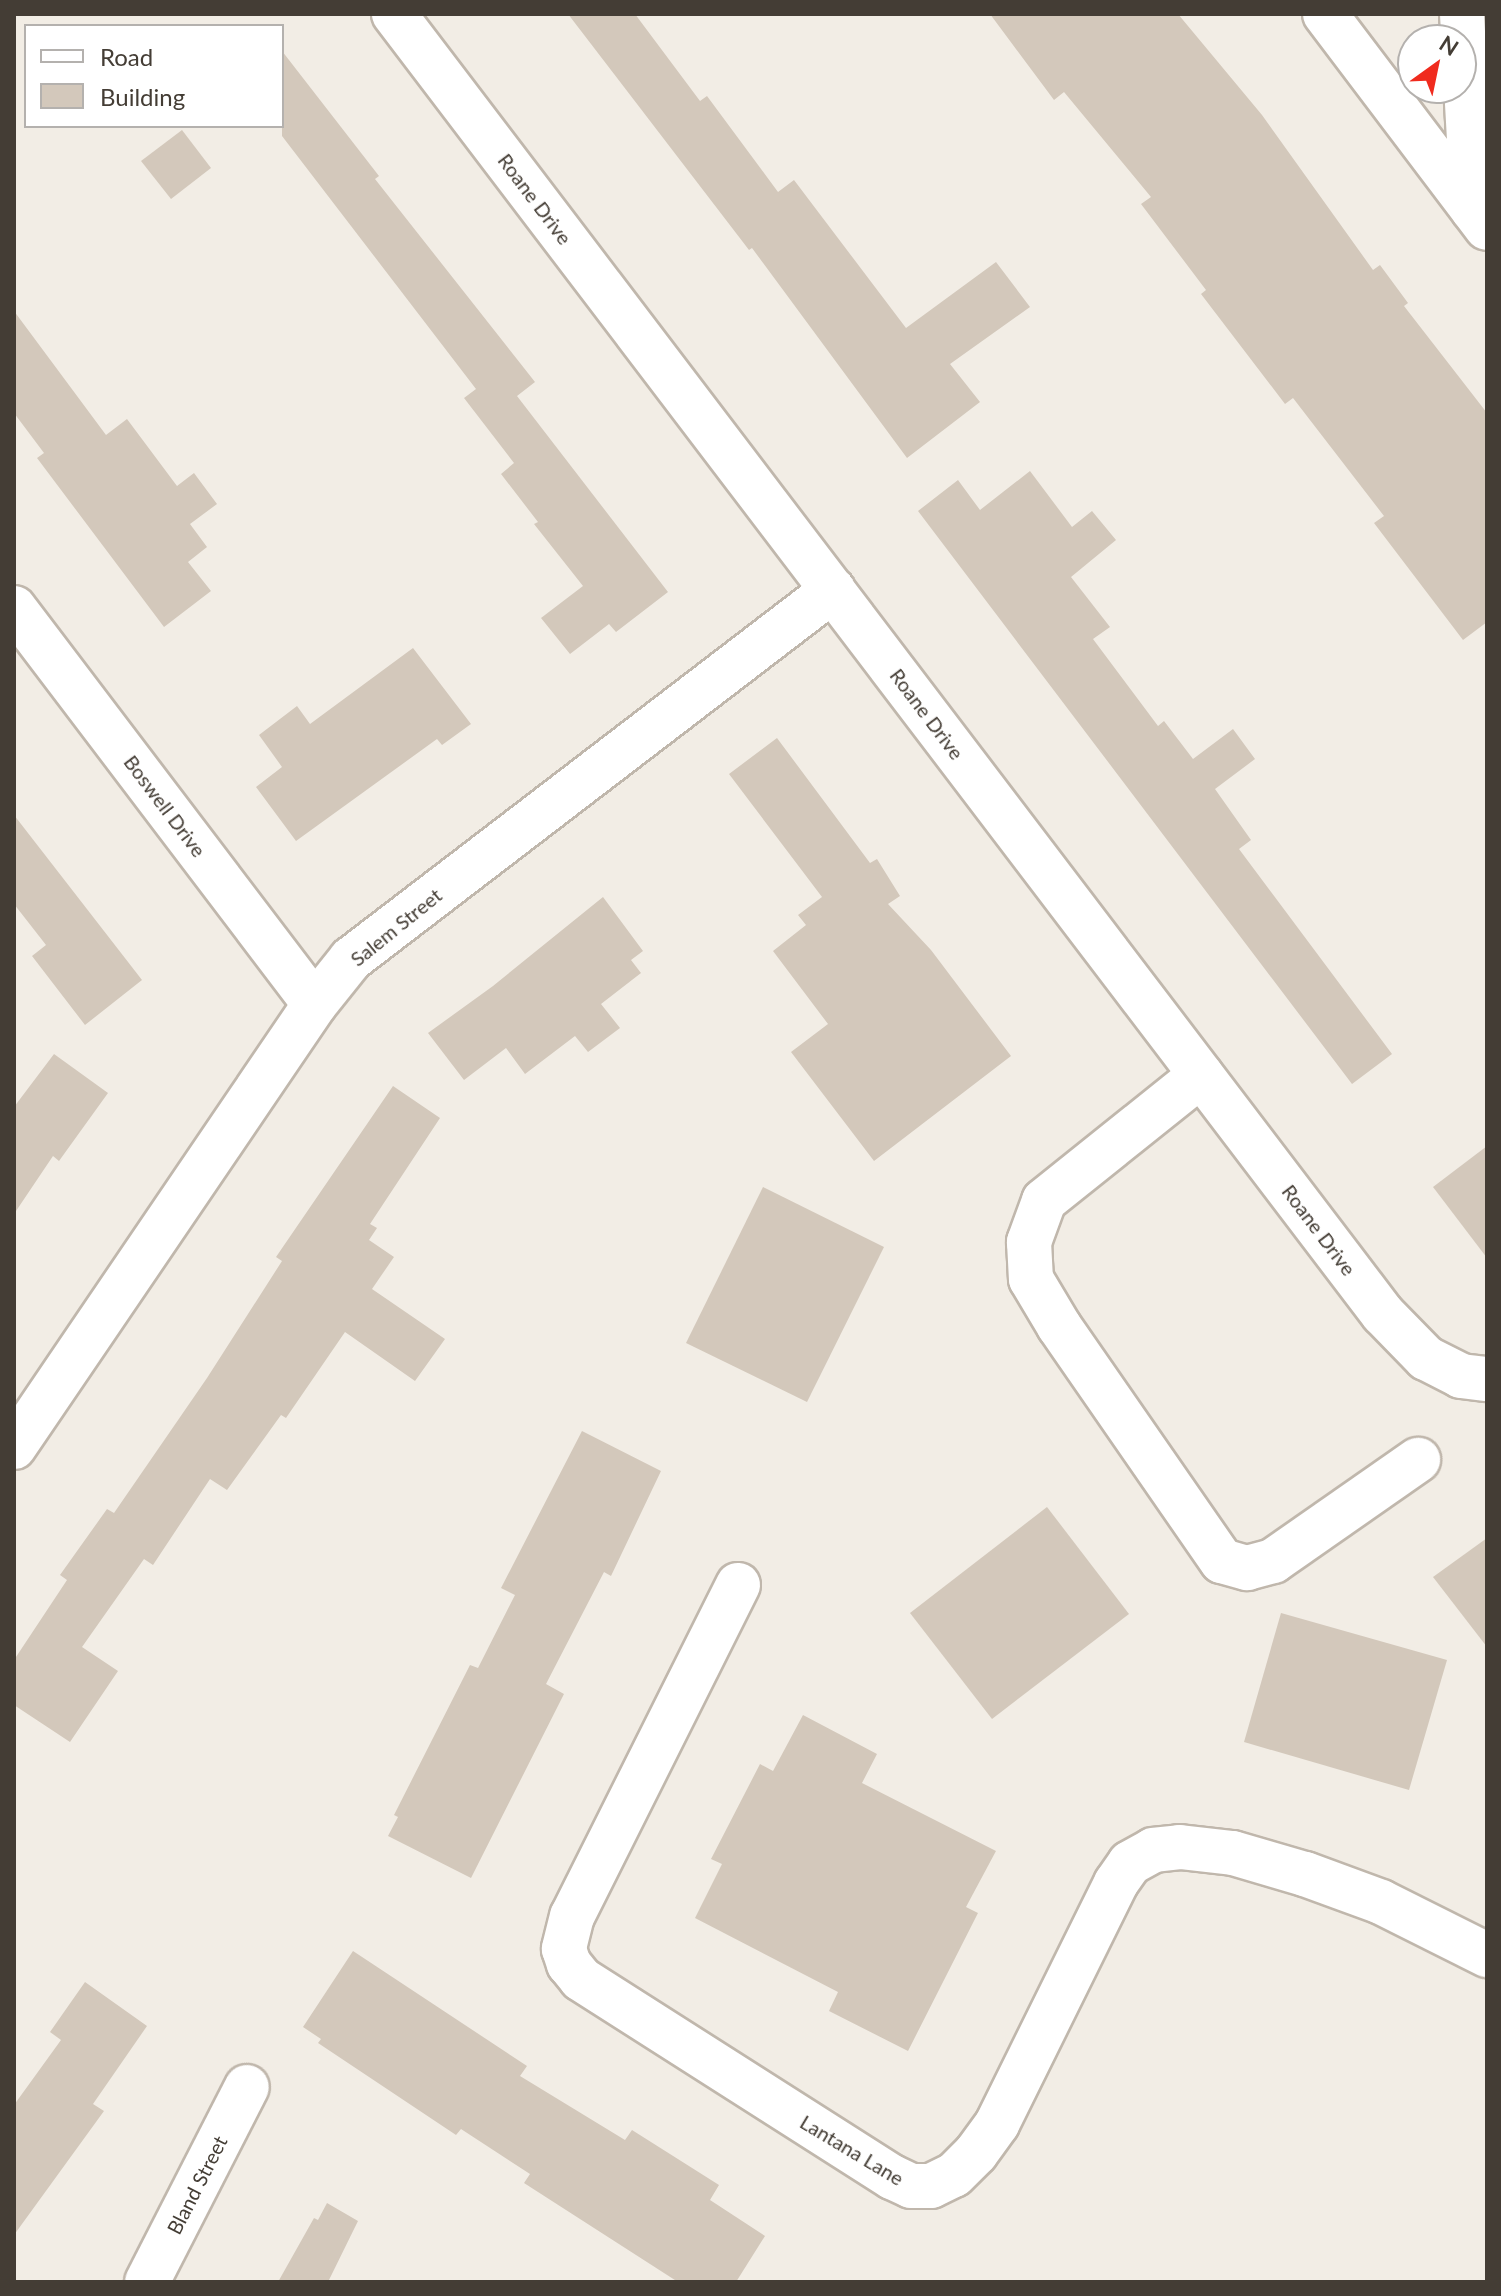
<!DOCTYPE html>
<style>
body{margin:0}
#map{position:relative;width:1501px;height:2296px;overflow:hidden;background:#f2ede5;font-family:Lato,sans-serif}
div>[style]{position:absolute}
.building>*{inset:0;background:#d3c8bb}
.roads{filter:drop-shadow(2px 0 #c0b7ac) drop-shadow(-2px 0 #c0b7ac) drop-shadow(0 2px #c0b7ac) drop-shadow(0 -2px #c0b7ac)}
.minor>*{height:44px;margin:-22px;padding:0 22px;transform-origin:22px;border-radius:22px;background:#fff}
span{translate:-50% -50%;white-space:nowrap;text-align:center;line-height:1.15;-webkit-text-stroke:6px #fff;paint-order:stroke}
.street-label{font-size:20px;color:#443d35}
.frame{position:absolute;inset:0;border:16px solid #443d35;pointer-events:none}
.legend{position:absolute;left:24px;top:24px;width:260px;height:104px;box-sizing:border-box;background:#fff;border:2px solid #b4b1ae;margin:0;padding:10px 14px;list-style:none;font-size:24px;color:#443d35}
.legend li{display:flex;align-items:center;gap:16px;height:40px}
.legend b{width:40px;border:2px solid #b4b1ae}
.north{position:absolute;left:1397px;top:24px;width:80px;height:80px;box-sizing:border-box;background:#fff;border:2px solid #b4b1ae;border-radius:50%;rotate:33deg;font-size:22px;font-weight:700;line-height:32px;text-align:center;color:#443d35}
.north::after{content:'';display:block;margin:auto;width:28px;height:36px;background:#f02b1e;clip-path:polygon(50% 0,100% 100%,50% 72%,0 100%)}
</style>
<div id="map">
<div class="building">
<div style="clip-path:polygon(568px 14px,635px 14px,700px 101px,707px 96px,778px 192px,794px 180px,906px 328px,996px 262px,1030px 307px,950px 364px,980px 402px,907px 458px,752px 248px,749px 250px)"></div>
<div style="clip-path:polygon(990px 14px,1178px 14px,1262px 115px,1373px 270px,1380px 265px,1408px 303px,1404px 306px,1487px 413px,1487px 622px,1463px 640px,1374px 523px,1384px 516px,1293px 398px,1285px 404px,1201px 294px,1206px 290px,1141px 204px,1151px 197px,1064px 92px,1054px 100px)"></div>
<div style="clip-path:polygon(282px 51px,379px 176px,375px 179px,535px 382px,517px 396px,668px 592px,616px 632px,609px 624px,570px 654px,541px 618px,583px 586px,534px 524px,538px 522px,501px 474px,514px 463px,464px 398px,476px 389px,282px 136px)"></div>
<div style="clip-path:polygon(182px 130px,211px 168px,171px 199px,141px 161px)"></div>
<div style="clip-path:polygon(14px 311px,106px 435px,127px 419px,177px 486px,194px 473px,217px 504px,190px 524px,207px 547px,188px 562px,211px 591px,164px 627px,37px 458px,44px 453px,14px 413px)"></div>
<div style="clip-path:polygon(1030px 471px,1072px 527px,1092px 511px,1116px 540px,1071px 577px,1110px 627px,1093px 639px,1158px 726px,1164px 721px,1193px 759px,1233px 729px,1255px 759px,1215px 789px,1251px 840px,1239px 849px,1392px 1054px,1352px 1084px,918px 511px,958px 480px,980px 510px)"></div>
<div style="clip-path:polygon(413px 648px,471px 724px,442px 745px,437px 739px,296px 841px,256px 787px,282px 767px,259px 735px,297px 706px,310px 724px)"></div>
<div style="clip-path:polygon(777px 738px,870px 863px,877px 859px,900px 896px,888px 904px,931px 950px,1011px 1056px,874px 1161px,791px 1052px,828px 1024px,773px 951px,806px 925px,798px 915px,822px 897px,729px 774px)"></div>
<div style="clip-path:polygon(14px 815px,142px 980px,85px 1025px,32px 956px,46px 945px,14px 904px)"></div>
<div style="clip-path:polygon(603px 897px,643px 951px,631px 960px,641px 973px,601px 1004px,620px 1028px,588px 1052px,575px 1036px,525px 1074px,506px 1048px,464px 1080px,428px 1033px,493px 986px)"></div>
<div style="clip-path:polygon(54px 1054px,108px 1093px,59px 1161px,53px 1156px,14px 1214px,14px 1107px)"></div>
<div style="clip-path:polygon(393px 1086px,440px 1118px,370px 1224px,377px 1228px,369px 1240px,394px 1257px,372px 1289px,445px 1339px,415px 1381px,345px 1332px,286px 1418px,281px 1415px,227px 1490px,210px 1479px,153px 1565px,144px 1559px,82px 1647px,118px 1671px,70px 1742px,14px 1705px,14px 1660px,67px 1580px,60px 1575px,107px 1509px,114px 1513px,207px 1378px,282px 1261px,276px 1257px)"></div>
<div style="clip-path:polygon(1487px 1146px,1487px 1258px,1433px 1187px)"></div>
<div style="clip-path:polygon(763px 1187px,884px 1247px,807px 1402px,686px 1343px)"></div>
<div style="clip-path:polygon(582px 1431px,661px 1471px,611px 1576px,604px 1572px,546px 1684px,564px 1694px,471px 1878px,388px 1836px,398px 1817px,394px 1815px,470px 1665px,478px 1668px,515px 1595px,501px 1588px)"></div>
<div style="clip-path:polygon(1047px 1507px,1129px 1614px,992px 1719px,910px 1613px)"></div>
<div style="clip-path:polygon(1487px 1538px,1487px 1647px,1433px 1577px)"></div>
<div style="clip-path:polygon(1281px 1613px,1447px 1660px,1409px 1790px,1244px 1742px)"></div>
<div style="clip-path:polygon(803px 1715px,877px 1754px,862px 1783px,996px 1851px,966px 1907px,978px 1913px,908px 2051px,829px 2011px,838px 1992px,695px 1918px,722px 1864px,711px 1859px,760px 1764px,773px 1771px)"></div>
<div style="clip-path:polygon(353px 1951px,527px 2066px,520px 2076px,625px 2140px,632px 2130px,719px 2185px,710px 2200px,765px 2236px,736px 2282px,678px 2282px,524px 2183px,530px 2174px,461px 2129px,456px 2135px,318px 2043px,321px 2039px,303px 2027px)"></div>
<div style="clip-path:polygon(85px 1982px,147px 2026px,93px 2104px,104px 2111px,14px 2235px,14px 2105px,61px 2040px,50px 2032px)"></div>
<div style="clip-path:polygon(327px 2203px,358px 2221px,328px 2282px,278px 2282px,314px 2218px,318px 2220px)"></div>
</div>
<div class="roads">
<div class="minor">
<div style="left:394px;top:14px;width:1633px;rotate:52.74deg"></div>
<div style="left:1383px;top:1314px;width:62px;rotate:45.7deg"></div>
<div style="left:1426px;top:1358px;width:39px;rotate:27deg"></div>
<div style="left:1461px;top:1376px;width:26px;rotate:7deg"></div>
<div style="left:1325px;top:14px;width:268px;rotate:52.9deg"></div>
<div style="left:1462px;top:14px;width:196px;rotate:86.8deg"></div>
<div style="left:14px;top:608px;width:497px;rotate:52.8deg"></div>
<div style="left:1201px;top:1075px;width:201px;rotate:141.3deg"></div>
<div style="left:1044px;top:1201px;width:44px;rotate:110.1deg"></div>
<div style="left:1029px;top:1242px;width:37px;rotate:87deg"></div>
<div style="left:1031px;top:1279px;width:55px;rotate:59.2deg"></div>
<div style="left:1059px;top:1326px;width:286px;rotate:55.3deg"></div>
<div style="left:1222px;top:1561px;width:26px;rotate:16deg"></div>
<div style="left:1247px;top:1568px;width:27px;rotate:-15deg"></div>
<div style="left:1273px;top:1561px;width:177px;rotate:-34.9deg"></div>
<div style="left:14px;top:1447px;width:536px;rotate:-55.81deg"></div>
<div style="left:315px;top:1004px;width:58px;rotate:-51.3deg"></div>
<div style="left:351px;top:959px;width:607px;rotate:-37.44deg"></div>
<div style="left:738px;top:1585px;width:370px;rotate:116.6deg"></div>
<div style="left:572px;top:1916px;width:34px;rotate:104deg"></div>
<div style="left:564px;top:1949px;width:16px;rotate:72deg"></div>
<div style="left:569px;top:1964px;width:19px;rotate:51deg"></div>
<div style="left:581px;top:1979px;width:369px;rotate:32.5deg"></div>
<div style="left:892px;top:2177px;width:21px;rotate:25deg"></div>
<div style="left:911px;top:2186px;width:20px"></div>
<div style="left:931px;top:2186px;width:25px;rotate:-26deg"></div>
<div style="left:954px;top:2175px;width:31px;rotate:-45deg"></div>
<div style="left:976px;top:2153px;width:36px;rotate:-54deg"></div>
<div style="left:997px;top:2124px;width:269px;rotate:-63.7deg"></div>
<div style="left:1116px;top:1883px;width:24px;rotate:-55deg"></div>
<div style="left:1130px;top:1863px;width:26px;rotate:-29deg"></div>
<div style="left:1153px;top:1850px;width:27px;rotate:-6deg"></div>
<div style="left:1180px;top:1847px;width:53px;rotate:6.5deg"></div>
<div style="left:1233px;top:1853px;width:75px;rotate:16.3deg"></div>
<div style="left:1305px;top:1874px;width:81px;rotate:20.2deg"></div>
<div style="left:1381px;top:1902px;width:119px;rotate:26.6deg"></div>
<div style="left:147px;top:2282px;width:219px;rotate:-62.9deg"></div>
</div>
</div>
<div class="street-label">
<span style="left:535px;top:199px;rotate:53deg">Roane Drive</span>
<span style="left:927px;top:714px;rotate:53deg">Roane Drive</span>
<span style="left:165px;top:806px;rotate:53deg">Boswell Drive</span>
<span style="left:396px;top:927px;rotate:-39deg">Salem Street</span>
<span style="left:1319px;top:1230px;rotate:53deg">Roane Drive</span>
<span style="left:852px;top:2150px;rotate:31deg">Lantana Lane</span>
<span style="left:197px;top:2185px;rotate:-63deg">Bland Street</span>
</div>
<div class="frame"></div>
<ul class="legend">
<li><b style="height:10px;background:#fff"></b>Road</li>
<li><b style="height:22px;background:#d3c8bb"></b>Building</li>
</ul>
<div class="north">N</div>
</div>
